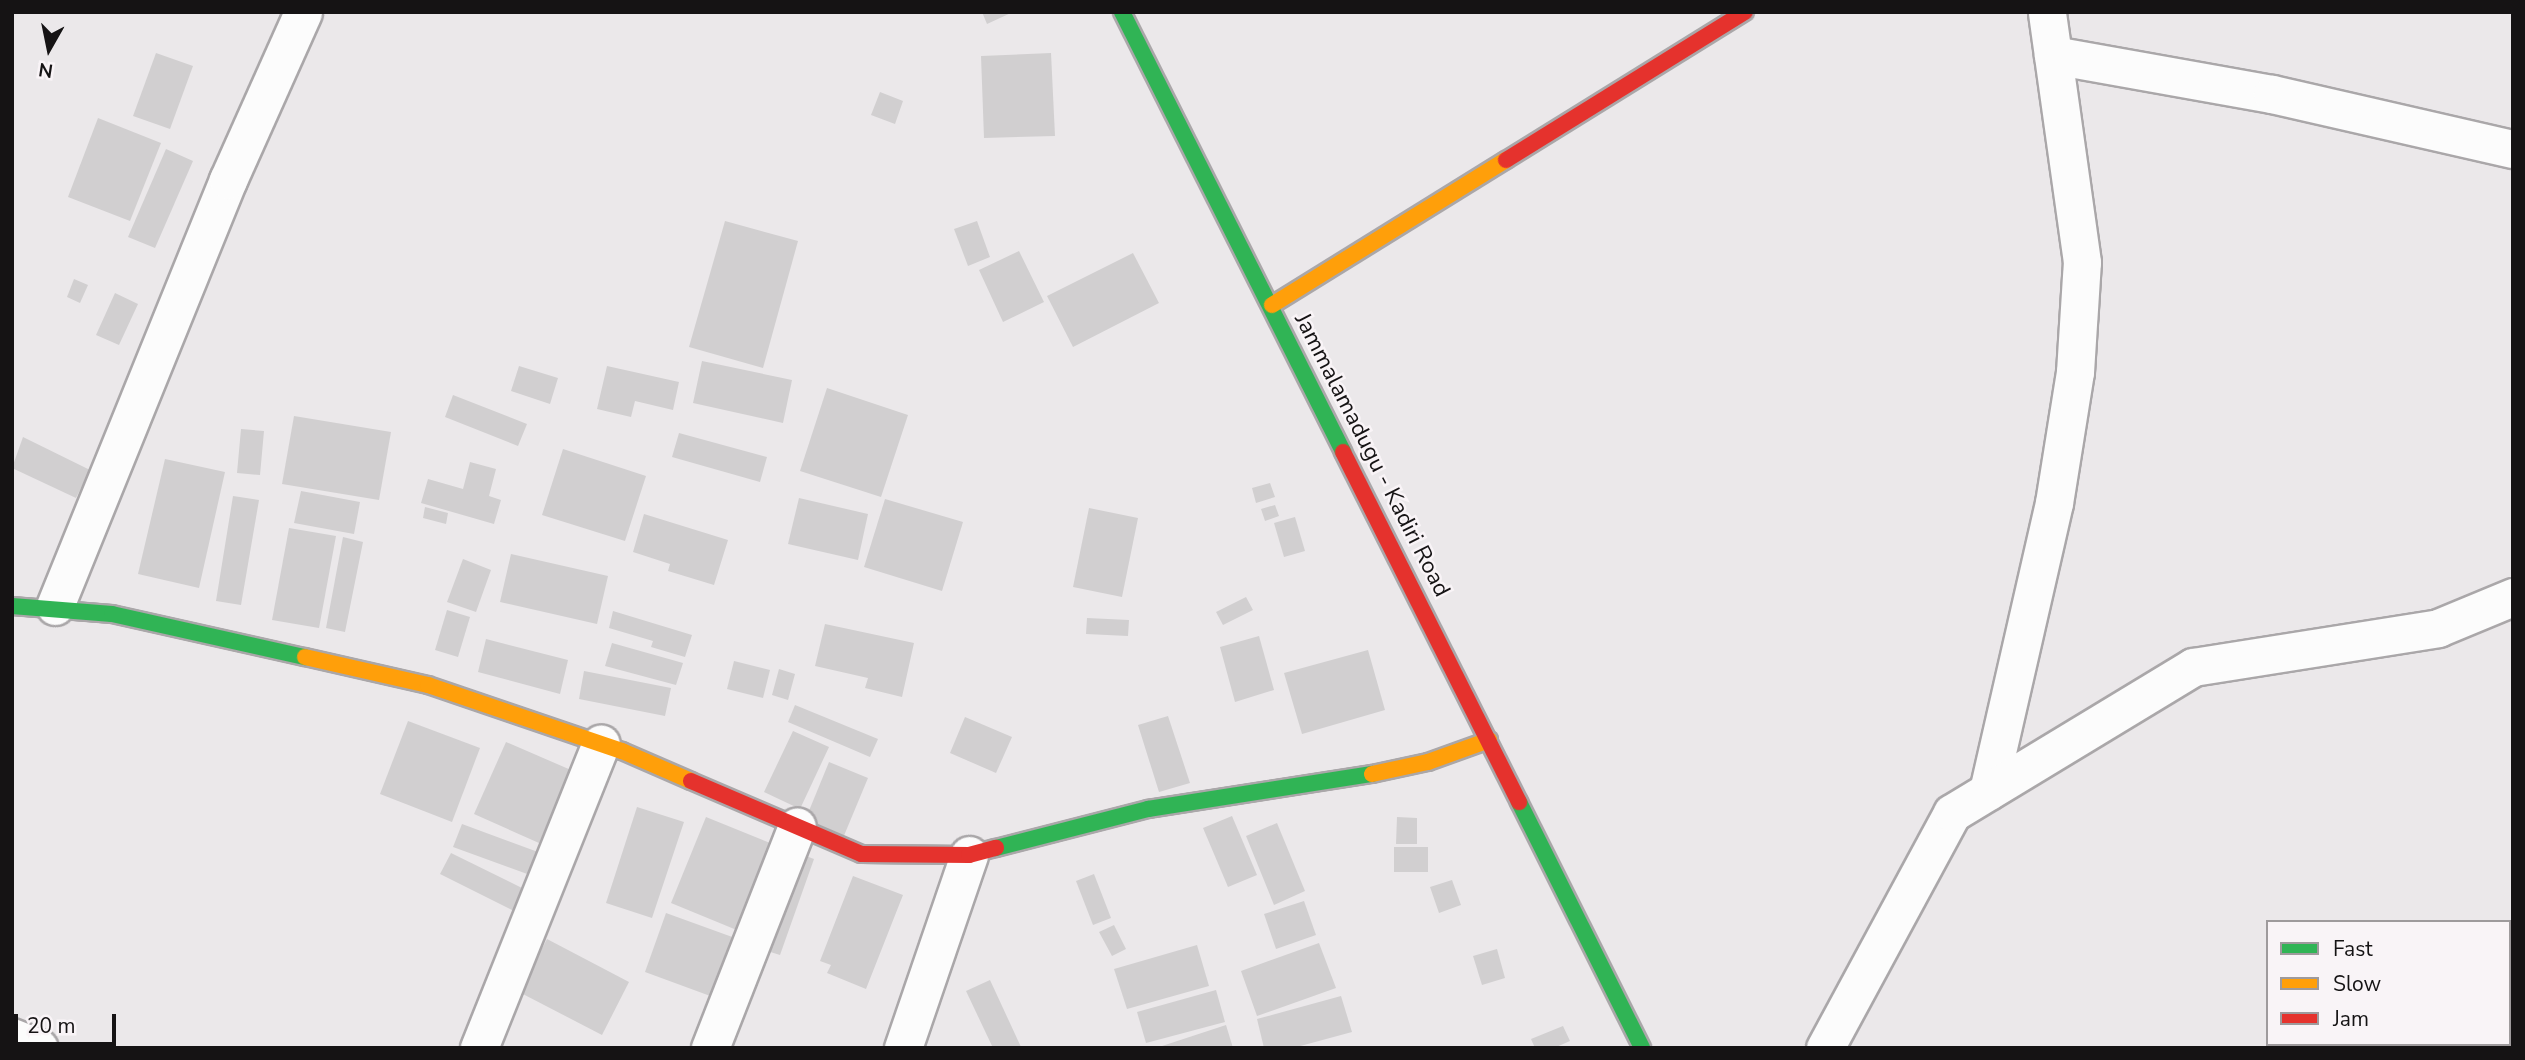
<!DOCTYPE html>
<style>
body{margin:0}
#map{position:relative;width:2525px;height:1060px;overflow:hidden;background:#ebe8ea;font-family:"Nunito Sans",sans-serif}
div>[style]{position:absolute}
.building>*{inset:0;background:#d1cfd0}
.roads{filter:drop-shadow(2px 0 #aaa7a9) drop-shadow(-2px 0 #aaa7a9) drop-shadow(0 2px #aaa7a9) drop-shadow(0 -2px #aaa7a9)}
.street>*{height:37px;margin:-18.5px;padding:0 18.5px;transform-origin:18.5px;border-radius:18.5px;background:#fcfcfc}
.fast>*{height:16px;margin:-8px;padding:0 8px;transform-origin:8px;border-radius:8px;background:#30b455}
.slow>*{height:16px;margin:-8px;padding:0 8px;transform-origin:8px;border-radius:8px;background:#ff9f0a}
.jam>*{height:16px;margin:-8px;padding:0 8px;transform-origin:8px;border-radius:8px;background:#e5322d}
span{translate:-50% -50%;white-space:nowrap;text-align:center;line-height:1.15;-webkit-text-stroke:5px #f9f4f7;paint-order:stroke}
.street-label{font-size:23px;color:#151314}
.frame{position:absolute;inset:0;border:14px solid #151314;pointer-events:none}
.legend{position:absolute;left:2266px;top:920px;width:245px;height:126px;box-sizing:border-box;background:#f9f4f7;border:2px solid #9e9a9c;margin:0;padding:9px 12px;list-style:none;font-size:21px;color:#151314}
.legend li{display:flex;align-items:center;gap:14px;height:35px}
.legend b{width:35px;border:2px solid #9e9a9c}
.north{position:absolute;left:14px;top:14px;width:70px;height:70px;-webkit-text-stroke:5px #f9f4f7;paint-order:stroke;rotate:189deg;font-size:19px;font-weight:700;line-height:28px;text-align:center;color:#151314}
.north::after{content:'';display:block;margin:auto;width:24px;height:32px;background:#151314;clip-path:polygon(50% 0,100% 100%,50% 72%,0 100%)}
.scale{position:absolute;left:14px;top:1014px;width:102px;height:32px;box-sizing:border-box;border:4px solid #151314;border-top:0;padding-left:9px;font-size:21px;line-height:24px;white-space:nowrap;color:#151314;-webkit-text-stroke:5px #f9f4f7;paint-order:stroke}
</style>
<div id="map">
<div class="building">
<div style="clip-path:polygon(982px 12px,1013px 12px,987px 24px)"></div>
<div style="clip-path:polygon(156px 53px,193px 66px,170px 129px,133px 116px)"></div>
<div style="clip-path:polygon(1051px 53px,1055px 136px,984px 138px,981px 56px)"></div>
<div style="clip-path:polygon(880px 92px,903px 101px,895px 124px,871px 115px)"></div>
<div style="clip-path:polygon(98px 118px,161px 143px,130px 221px,68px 197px)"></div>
<div style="clip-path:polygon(166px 149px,193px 161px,155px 248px,128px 237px)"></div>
<div style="clip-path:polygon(725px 221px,798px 241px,763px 368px,689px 347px)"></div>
<div style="clip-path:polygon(977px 221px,990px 257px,968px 266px,954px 229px)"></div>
<div style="clip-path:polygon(1019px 251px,1044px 302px,1003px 322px,979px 270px)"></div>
<div style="clip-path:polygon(1133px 253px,1159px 303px,1073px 347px,1047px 296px)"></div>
<div style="clip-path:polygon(74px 279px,88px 285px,80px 303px,67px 297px)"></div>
<div style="clip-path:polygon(115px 293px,138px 304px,119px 345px,96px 335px)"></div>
<div style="clip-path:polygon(702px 361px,792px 380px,783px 423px,693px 403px)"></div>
<div style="clip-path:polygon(519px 366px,558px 378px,550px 404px,511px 391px)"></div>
<div style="clip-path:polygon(607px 366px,679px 382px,673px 410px,635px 401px,631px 417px,597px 409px)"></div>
<div style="clip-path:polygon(827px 388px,908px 415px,881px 497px,800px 471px)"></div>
<div style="clip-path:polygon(453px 395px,527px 424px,518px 446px,445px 417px)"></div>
<div style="clip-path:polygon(294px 416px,391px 432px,379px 500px,282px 484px)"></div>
<div style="clip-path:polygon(241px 429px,264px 431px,260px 475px,237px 473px)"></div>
<div style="clip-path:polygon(679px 433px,767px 457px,760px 482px,672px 457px)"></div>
<div style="clip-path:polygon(23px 437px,90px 470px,76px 498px,12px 468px)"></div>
<div style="clip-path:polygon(563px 449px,646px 476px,625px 541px,542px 515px)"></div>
<div style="clip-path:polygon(165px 459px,225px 472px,199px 588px,138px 574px)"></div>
<div style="clip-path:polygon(470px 462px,496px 469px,489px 496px,501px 500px,494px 524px,421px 503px,428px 479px,463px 489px)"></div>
<div style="clip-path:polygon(1270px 483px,1275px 497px,1256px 503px,1252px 488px)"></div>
<div style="clip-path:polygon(301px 491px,360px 502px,354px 534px,294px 523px)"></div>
<div style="clip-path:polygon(233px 496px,259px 500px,241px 605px,216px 601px)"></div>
<div style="clip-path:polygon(799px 498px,868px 514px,858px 560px,788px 544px)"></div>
<div style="clip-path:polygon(885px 499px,963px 522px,942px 591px,864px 567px)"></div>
<div style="clip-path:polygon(1275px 505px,1279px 516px,1265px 521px,1261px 509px)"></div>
<div style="clip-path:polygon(425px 507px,448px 513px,446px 524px,423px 518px)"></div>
<div style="clip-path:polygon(1089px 508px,1138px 518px,1122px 597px,1073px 587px)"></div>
<div style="clip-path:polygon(644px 514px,728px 540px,714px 585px,668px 571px,670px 564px,633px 552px)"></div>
<div style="clip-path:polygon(1295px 517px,1305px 551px,1284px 557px,1274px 523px)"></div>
<div style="clip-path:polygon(289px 528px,336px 536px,319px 628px,272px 620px)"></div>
<div style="clip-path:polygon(343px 537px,363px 542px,345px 632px,326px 628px)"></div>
<div style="clip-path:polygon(511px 554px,608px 576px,597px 624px,500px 602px)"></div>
<div style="clip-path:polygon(463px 559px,491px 570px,476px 612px,447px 602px)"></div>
<div style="clip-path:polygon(1246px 597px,1253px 610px,1223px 625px,1216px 612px)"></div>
<div style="clip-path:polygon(447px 610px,470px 617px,458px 657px,435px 650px)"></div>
<div style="clip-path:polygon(613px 611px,692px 635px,685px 657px,651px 647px,653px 641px,609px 628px)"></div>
<div style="clip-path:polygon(1087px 618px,1129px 620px,1128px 636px,1086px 634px)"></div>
<div style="clip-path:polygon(825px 624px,914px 643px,902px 697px,865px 688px,868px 678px,815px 666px)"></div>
<div style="clip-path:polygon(1259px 636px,1274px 690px,1235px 702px,1220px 647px)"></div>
<div style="clip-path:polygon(486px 639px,568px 660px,560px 694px,478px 672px)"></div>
<div style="clip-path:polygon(612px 643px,683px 663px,676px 685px,605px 666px)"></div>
<div style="clip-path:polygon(1368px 650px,1385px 710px,1302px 734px,1284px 673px)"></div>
<div style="clip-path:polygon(734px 661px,770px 670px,763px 698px,727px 689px)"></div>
<div style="clip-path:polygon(779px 669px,795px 674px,788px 700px,772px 695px)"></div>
<div style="clip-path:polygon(584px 671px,671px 688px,665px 716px,579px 699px)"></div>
<div style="clip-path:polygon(795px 705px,878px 739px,870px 757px,788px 722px)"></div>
<div style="clip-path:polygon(1168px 716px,1190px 783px,1159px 792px,1138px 725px)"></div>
<div style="clip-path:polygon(965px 717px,1012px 737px,996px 773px,950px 753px)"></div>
<div style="clip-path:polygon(408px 721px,480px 748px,452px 822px,380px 794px)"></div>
<div style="clip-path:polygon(793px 731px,829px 747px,800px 809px,764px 792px)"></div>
<div style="clip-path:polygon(506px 742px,571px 770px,539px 843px,474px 814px)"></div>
<div style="clip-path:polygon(829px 762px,868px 778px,843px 838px,804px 823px)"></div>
<div style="clip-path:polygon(637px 807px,684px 822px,652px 918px,606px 903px)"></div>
<div style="clip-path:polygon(1232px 816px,1257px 875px,1228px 887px,1203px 828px)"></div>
<div style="clip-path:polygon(706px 817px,780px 847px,744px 933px,671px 903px)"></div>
<div style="clip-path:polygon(1397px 817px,1417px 818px,1417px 844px,1396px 844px)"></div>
<div style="clip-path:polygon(1277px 823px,1305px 891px,1274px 905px,1246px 836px)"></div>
<div style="clip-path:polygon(462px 824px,538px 852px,530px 875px,453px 847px)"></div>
<div style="clip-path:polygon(1394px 847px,1428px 847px,1428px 872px,1394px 872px)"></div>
<div style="clip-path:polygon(451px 853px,526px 890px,516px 912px,440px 874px)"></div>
<div style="clip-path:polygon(798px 853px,814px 859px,780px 955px,764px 950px)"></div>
<div style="clip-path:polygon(1094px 874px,1111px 918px,1093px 925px,1076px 881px)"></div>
<div style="clip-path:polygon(853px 876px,903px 895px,866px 989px,827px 973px,831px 965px,820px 961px)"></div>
<div style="clip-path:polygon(1452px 880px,1461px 905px,1439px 913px,1430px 887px)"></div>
<div style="clip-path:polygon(1304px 901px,1316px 935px,1276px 949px,1264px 914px)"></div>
<div style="clip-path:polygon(666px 913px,735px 938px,713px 997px,645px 972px)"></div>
<div style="clip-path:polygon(1114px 925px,1126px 949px,1112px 956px,1099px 932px)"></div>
<div style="clip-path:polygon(547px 939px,629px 982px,602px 1035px,519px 992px)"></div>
<div style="clip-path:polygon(1319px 943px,1336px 988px,1257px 1016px,1241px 971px)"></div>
<div style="clip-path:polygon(1197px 945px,1209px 986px,1127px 1009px,1114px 969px)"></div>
<div style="clip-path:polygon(1497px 949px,1505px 978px,1482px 985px,1473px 956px)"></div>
<div style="clip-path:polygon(990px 980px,1021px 1047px,1019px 1048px,993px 1048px,966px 991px)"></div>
<div style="clip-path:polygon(1216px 990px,1225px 1022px,1146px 1043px,1137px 1012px)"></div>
<div style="clip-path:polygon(1341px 996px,1352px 1032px,1293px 1048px,1264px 1048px,1257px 1019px)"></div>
<div style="clip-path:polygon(1226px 1025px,1233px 1048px,1160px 1048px,1159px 1047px)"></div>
<div style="clip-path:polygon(1563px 1026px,1570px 1041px,1554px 1048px,1535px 1048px,1531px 1039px)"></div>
</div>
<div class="roads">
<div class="street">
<div style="left:2053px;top:55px;width:222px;rotate:10.1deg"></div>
<div style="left:2272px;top:94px;width:247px;rotate:12.9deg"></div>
<div style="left:55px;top:606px;width:460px;rotate:-67.9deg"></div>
<div style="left:228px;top:180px;width:184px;rotate:-65.9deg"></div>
<div style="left:1988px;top:791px;width:295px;rotate:-77.1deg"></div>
<div style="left:2054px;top:503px;width:133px;rotate:-80.9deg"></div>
<div style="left:2075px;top:372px;width:110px;rotate:-86.4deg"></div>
<div style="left:2082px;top:262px;width:252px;rotate:-98deg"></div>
<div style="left:12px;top:1037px;width:29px;rotate:22deg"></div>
<div style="left:479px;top:1048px;width:328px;rotate:-68.2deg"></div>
<div style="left:710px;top:1048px;width:238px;rotate:-68.6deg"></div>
<div style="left:903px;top:1048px;width:204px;rotate:-71.1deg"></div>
<div style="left:1825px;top:1048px;width:267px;rotate:-61.6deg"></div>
<div style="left:1952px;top:813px;width:282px;rotate:-31.2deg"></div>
<div style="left:2193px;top:667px;width:248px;rotate:-9deg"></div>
<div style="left:2438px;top:628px;width:81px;rotate:-22.5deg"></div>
</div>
<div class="fast">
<div style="left:1122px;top:12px;width:492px;rotate:63.3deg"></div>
<div style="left:12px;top:606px;width:100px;rotate:4.6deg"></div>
<div style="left:112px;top:614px;width:198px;rotate:12.6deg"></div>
<div style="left:1519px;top:802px;width:275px;rotate:63.4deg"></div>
<div style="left:996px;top:848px;width:157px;rotate:-14.4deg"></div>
<div style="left:1148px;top:809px;width:227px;rotate:-8.9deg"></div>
</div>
<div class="slow">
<div style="left:1272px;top:305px;width:275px;rotate:-31.8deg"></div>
<div style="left:305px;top:657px;width:126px;rotate:12.8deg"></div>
<div style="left:428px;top:685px;width:205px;rotate:18.8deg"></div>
<div style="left:622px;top:751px;width:75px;rotate:23.5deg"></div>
<div style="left:1372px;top:774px;width:57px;rotate:-12.1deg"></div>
<div style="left:1428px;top:762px;width:65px;rotate:-19.8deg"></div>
</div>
<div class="jam">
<div style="left:1506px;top:160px;width:281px;rotate:-31.8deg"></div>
<div style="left:1343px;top:452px;width:392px;rotate:63.3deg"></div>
<div style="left:691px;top:781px;width:185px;rotate:23.2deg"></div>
<div style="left:861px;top:854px;width:108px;rotate:0.5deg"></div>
<div style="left:969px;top:855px;width:28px;rotate:-15deg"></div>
</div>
</div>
<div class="street-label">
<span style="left:1372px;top:455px;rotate:63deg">Jammalamadugu - Kadiri Road</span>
</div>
<div class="frame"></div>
<ul class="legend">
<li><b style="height:9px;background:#30b455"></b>Fast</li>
<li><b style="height:9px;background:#ff9f0a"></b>Slow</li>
<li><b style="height:9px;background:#e5322d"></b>Jam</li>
</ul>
<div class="north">N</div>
<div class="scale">20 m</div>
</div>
